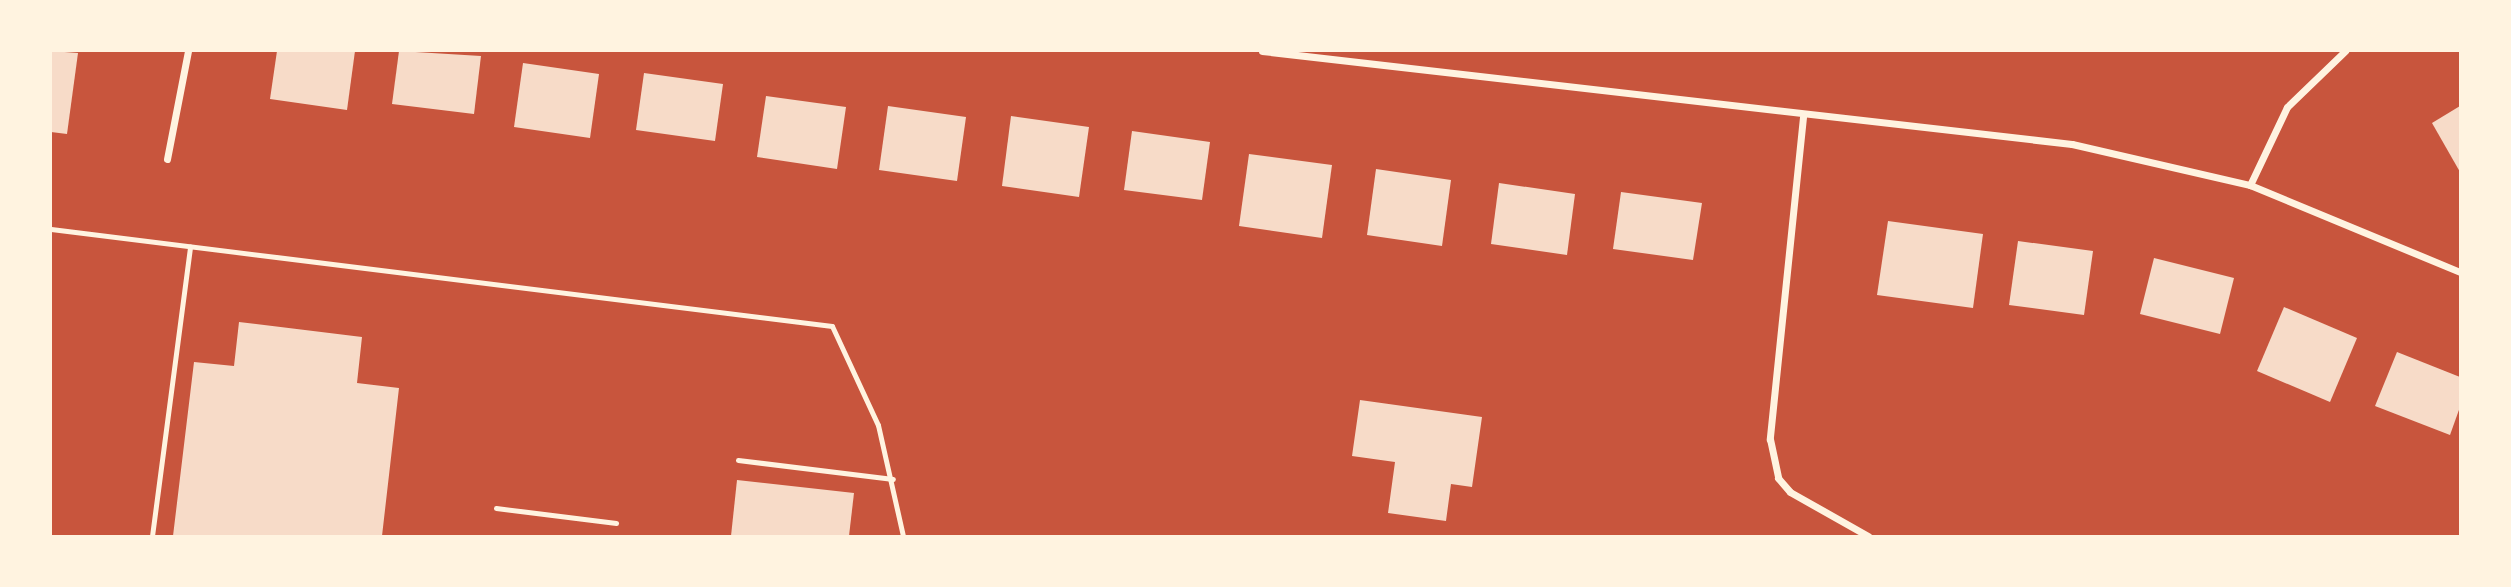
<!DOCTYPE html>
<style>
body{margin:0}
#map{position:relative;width:2511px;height:587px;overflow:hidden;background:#c8553d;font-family:Bitter,serif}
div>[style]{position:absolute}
.building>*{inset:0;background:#f7dbc8}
.service>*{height:5px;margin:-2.5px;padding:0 2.5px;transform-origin:2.5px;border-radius:2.5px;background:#fff3e0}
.minor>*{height:7px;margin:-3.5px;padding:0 3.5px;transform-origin:3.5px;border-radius:3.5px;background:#fff3e0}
span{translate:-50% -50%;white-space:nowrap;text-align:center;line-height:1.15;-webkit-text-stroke:7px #fff3e0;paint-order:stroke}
.frame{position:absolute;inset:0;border:52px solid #fff3e0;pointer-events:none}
</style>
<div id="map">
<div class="building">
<div style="clip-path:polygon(51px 51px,78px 53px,67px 134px,51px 132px)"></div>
<div style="clip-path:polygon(277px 51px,355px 51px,347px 110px,270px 99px)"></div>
<div style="clip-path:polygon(399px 51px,481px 56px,474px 114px,392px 104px)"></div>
<div style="clip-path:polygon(523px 63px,599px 74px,590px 138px,514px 127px)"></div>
<div style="clip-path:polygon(644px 73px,723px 84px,715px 141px,636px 130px)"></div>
<div style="clip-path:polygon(766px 96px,846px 107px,837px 169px,757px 157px)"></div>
<div style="clip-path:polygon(888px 106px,966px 117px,957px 181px,879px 170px)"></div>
<div style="clip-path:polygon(2460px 106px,2460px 172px,2432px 123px)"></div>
<div style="clip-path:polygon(1011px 116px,1089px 127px,1079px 197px,1002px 186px)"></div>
<div style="clip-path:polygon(1132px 131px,1210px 142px,1202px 200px,1124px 190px)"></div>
<div style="clip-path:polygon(1249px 154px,1332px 165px,1322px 238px,1239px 226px)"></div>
<div style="clip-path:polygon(1376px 169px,1451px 180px,1442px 246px,1367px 235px)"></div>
<div style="clip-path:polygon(1499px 183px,1575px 194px,1567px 255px,1491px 244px)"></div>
<div style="clip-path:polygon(1621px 192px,1702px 203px,1693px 260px,1613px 249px)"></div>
<div style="clip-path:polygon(1888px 221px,1983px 234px,1973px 308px,1877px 295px)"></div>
<div style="clip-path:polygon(2018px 241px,2093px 251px,2084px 315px,2009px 305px)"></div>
<div style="clip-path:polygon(2154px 258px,2234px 278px,2220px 334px,2140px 314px)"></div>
<div style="clip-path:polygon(2284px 307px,2357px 338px,2330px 402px,2257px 371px)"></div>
<div style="clip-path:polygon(239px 322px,362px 337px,357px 383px,399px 388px,382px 536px,173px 536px,194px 362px,234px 366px)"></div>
<div style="clip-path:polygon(2397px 352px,2460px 377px,2460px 407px,2450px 435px,2375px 406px)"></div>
<div style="clip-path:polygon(1360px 400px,1482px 417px,1472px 487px,1451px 484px,1446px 521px,1388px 513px,1395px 462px,1352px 456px)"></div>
<div style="clip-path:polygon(737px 480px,854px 493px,849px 536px,731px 536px)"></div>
</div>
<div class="service">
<div style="left:51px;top:229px;width:787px;rotate:7.08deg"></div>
<div style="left:832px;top:326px;width:109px;rotate:65.1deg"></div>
<div style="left:878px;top:425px;width:114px;rotate:77.3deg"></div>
<div style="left:738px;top:460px;width:156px;rotate:7deg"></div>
<div style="left:496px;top:508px;width:121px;rotate:7.1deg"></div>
<div style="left:152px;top:536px;width:292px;rotate:-82.5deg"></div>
</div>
<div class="minor">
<div style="left:1262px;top:51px;width:815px;rotate:6.55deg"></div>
<div style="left:2072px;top:144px;width:183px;rotate:13deg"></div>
<div style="left:2250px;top:185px;width:227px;rotate:22.5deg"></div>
<div style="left:1803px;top:117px;width:324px;rotate:95.9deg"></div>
<div style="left:1770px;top:439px;width:40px;rotate:78deg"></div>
<div style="left:1778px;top:478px;width:18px;rotate:49deg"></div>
<div style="left:1790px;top:492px;width:90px;rotate:29.4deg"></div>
<div style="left:167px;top:159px;width:110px;rotate:-79deg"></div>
<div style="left:2250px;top:185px;width:86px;rotate:-64.6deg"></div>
<div style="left:2287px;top:107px;width:81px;rotate:-44deg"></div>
</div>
<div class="frame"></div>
</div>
